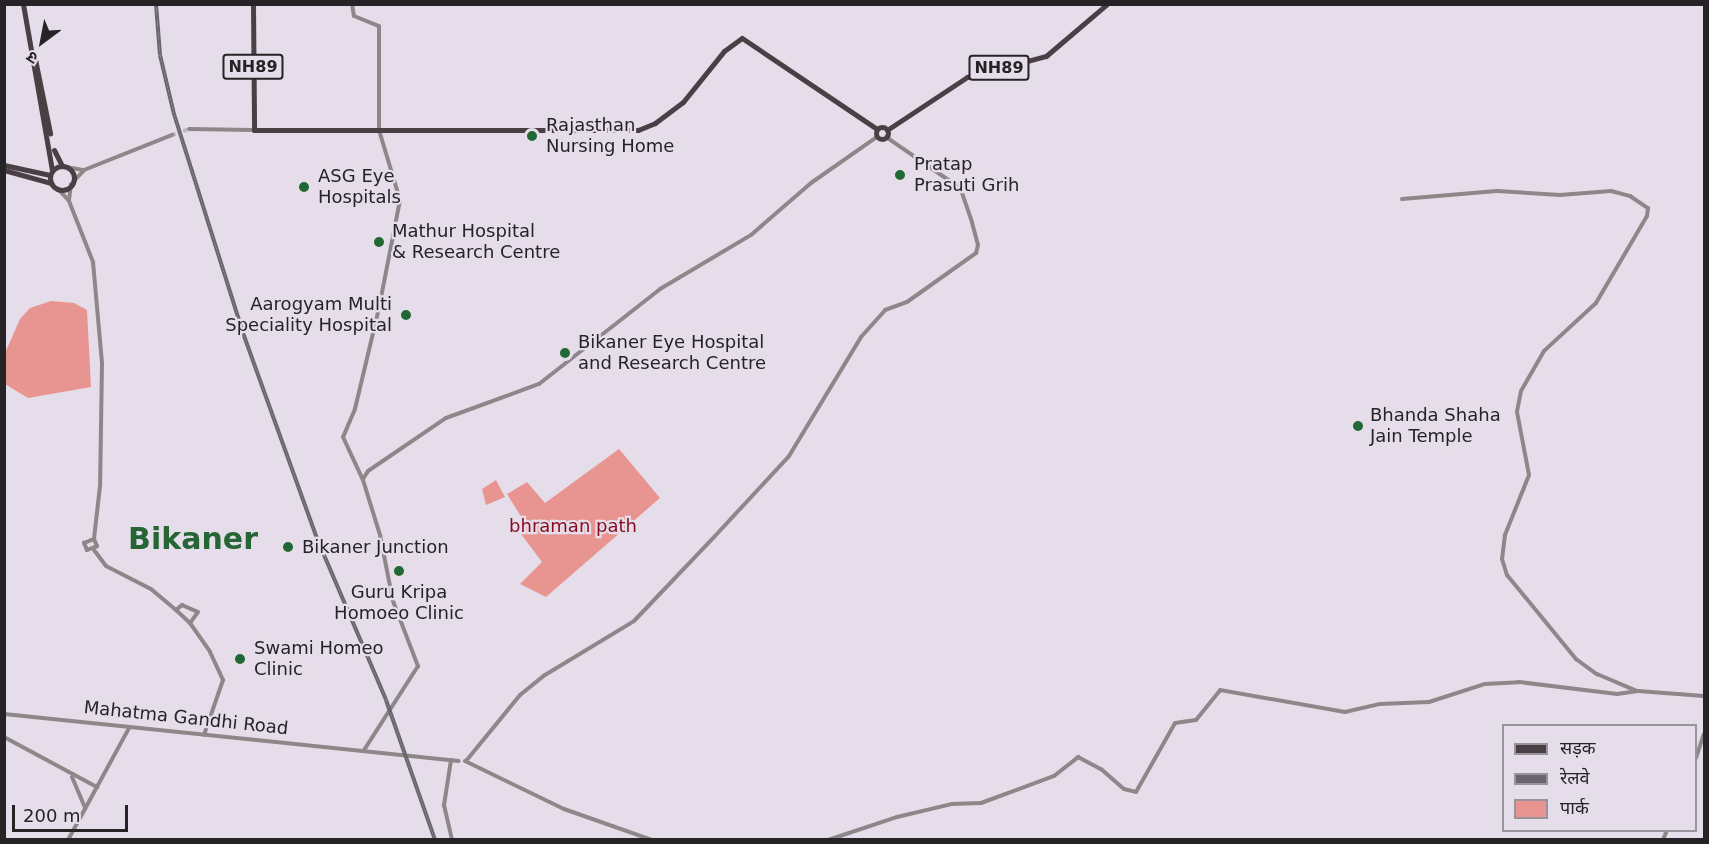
<!DOCTYPE html>
<meta charset="utf-8">
<style>
body{margin:0}
#map{position:relative;width:1709px;height:844px;overflow:hidden;background:#e6ddea;font-family:"DejaVu Sans","Noto Sans Devanagari",sans-serif}
div>[style]{position:absolute}
.green>*{inset:0;background:#e89490}
.tertiary-tunnel>*{height:4px;margin-top:-2px;transform-origin:0;background:repeating-linear-gradient(90deg,#c0b8c3 0 4px,transparent 0 6px)}
.tertiary>*{height:4px;margin:-2px;padding:0 2px;transform-origin:2px;border-radius:2px;background:#8e878a}
.primary>*{height:5px;margin:-2.5px;padding:0 2.5px;transform-origin:2.5px;border-radius:2.5px;background:#4a3f44}
.primary>.ring{margin:-2.5px;padding:0;box-sizing:content-box;background:none;border:5px solid #4a3f44;border-radius:50%}
.rail>*{height:4px;margin-top:-2px;transform-origin:0;background:repeating-linear-gradient(90deg,#e6ddea 0 4.5px,#6a656c 0 9px);box-sizing:border-box;border-block:2px solid #6a656c}
.dots>*{width:16px;height:16px;translate:-50% -50%;box-sizing:border-box;border:3px solid #e6ddea;border-radius:50%}
span{translate:-50% -50%;white-space:nowrap;text-align:center;line-height:1.15;-webkit-text-stroke:4.5px #e6ddea;paint-order:stroke}
.shield-label span{padding:2px 4px;background:#e6ddea;border:2px solid;border-radius:4px;-webkit-text-stroke-width:0}
.shield-label{font-size:16px;color:#262327;font-weight:700}
.poi-label{font-size:18px;color:#262327}
.left{translate:0 -50%;text-align:left}
.right{translate:-100% -50%;text-align:right}
.park-label{font-size:18px;color:#870b1d}
.street-label{font-size:18px;color:#262327}
.town-label{font-size:30px;color:#266535;font-weight:700}
.frame{position:absolute;inset:0;border:6px solid #262327;pointer-events:none}
.legend{position:absolute;left:1502px;top:724px;width:195px;height:108px;box-sizing:border-box;background:#e6ddea;border:2px solid #99939c;margin:0;padding:8px 10px;list-style:none;font-size:18px;color:#262327}
.legend li{display:flex;align-items:center;gap:12px;height:30px}
.legend b{width:30px;border:2px solid #99939c}
.north{position:absolute;left:12px;top:12px;width:60px;height:60px;-webkit-text-stroke:4px #e6ddea;paint-order:stroke;rotate:212deg;font-size:16px;font-weight:700;line-height:24px;text-align:center;color:#262327}
.north::after{content:'';display:block;margin:auto;width:21px;height:27px;background:#262327;clip-path:polygon(50% 0,100% 100%,50% 72%,0 100%)}
.scale{position:absolute;left:12px;top:805px;width:116px;height:27px;box-sizing:border-box;border:3px solid #262327;border-top:0;padding-left:8px;font-size:18px;line-height:21px;white-space:nowrap;color:#262327;-webkit-text-stroke:4px #e6ddea;paint-order:stroke}
</style>
<div id="map">
<div class="green">
<div style="clip-path:polygon(51px 301px,74px 303px,87px 310px,91px 387px,28px 398px,5px 384px,5px 353px,20px 319px,30px 308px)"></div>
<div style="clip-path:polygon(619px 449px,660px 498px,546px 597px,520px 584px,542px 562px,518px 530px,525px 523px,507px 494px,527px 482px,545px 503px)"></div>
<div style="clip-path:polygon(496px 480px,505px 497px,486px 505px,482px 489px)"></div>
</div>
<div class="tertiary-tunnel">
<div style="left:172px;top:135px;width:18px;rotate:-19deg"></div>
</div>
<div class="tertiary">
<div style="left:352px;top:4px;width:12px;rotate:81deg"></div>
<div style="left:354px;top:16px;width:27px;rotate:22deg"></div>
<div style="left:379px;top:26px;width:104px;rotate:90deg"></div>
<div style="left:379px;top:130px;width:73px;rotate:73.3deg"></div>
<div style="left:400px;top:200px;width:110px;rotate:101deg"></div>
<div style="left:379px;top:308px;width:104px;rotate:103.4deg"></div>
<div style="left:355px;top:409px;width:30px;rotate:113deg"></div>
<div style="left:343px;top:437px;width:47px;rotate:65.1deg"></div>
<div style="left:363px;top:480px;width:58px;rotate:72.8deg"></div>
<div style="left:380px;top:535px;width:67px;rotate:78.9deg"></div>
<div style="left:393px;top:601px;width:70px;rotate:69deg"></div>
<div style="left:418px;top:666px;width:100px;rotate:122.7deg"></div>
<div style="left:189px;top:129px;width:65px;rotate:0.9deg"></div>
<div style="left:66px;top:167px;width:17px;rotate:10deg"></div>
<div style="left:73px;top:182px;width:16px;rotate:-47deg"></div>
<div style="left:84px;top:170px;width:95px;rotate:-21.7deg"></div>
<div style="left:71px;top:184px;width:17px;rotate:97deg"></div>
<div style="left:69px;top:201px;width:66px;rotate:68.5deg"></div>
<div style="left:93px;top:262px;width:101px;rotate:84.9deg"></div>
<div style="left:102px;top:363px;width:123px;rotate:90.9deg"></div>
<div style="left:100px;top:486px;width:53px;rotate:96.5deg"></div>
<div style="left:94px;top:539px;width:8px;rotate:67deg"></div>
<div style="left:97px;top:546px;width:11px;rotate:158deg"></div>
<div style="left:87px;top:550px;width:8px;rotate:-113deg"></div>
<div style="left:84px;top:543px;width:11px;rotate:-22deg"></div>
<div style="left:57px;top:188px;width:16px;rotate:47deg"></div>
<div style="left:1402px;top:199px;width:95px;rotate:-4.8deg"></div>
<div style="left:1497px;top:191px;width:63px;rotate:3.6deg"></div>
<div style="left:1560px;top:195px;width:51px;rotate:-4.5deg"></div>
<div style="left:1611px;top:191px;width:20px;rotate:15deg"></div>
<div style="left:1630px;top:196px;width:22px;rotate:34deg"></div>
<div style="left:1648px;top:208px;width:8px;rotate:97deg"></div>
<div style="left:1647px;top:216px;width:101px;rotate:120.4deg"></div>
<div style="left:1596px;top:303px;width:71px;rotate:137.3deg"></div>
<div style="left:1544px;top:351px;width:46px;rotate:119.9deg"></div>
<div style="left:1521px;top:391px;width:21px;rotate:101deg"></div>
<div style="left:1517px;top:412px;width:64px;rotate:79.2deg"></div>
<div style="left:1529px;top:475px;width:65px;rotate:111.8deg"></div>
<div style="left:1505px;top:535px;width:24px;rotate:97deg"></div>
<div style="left:1502px;top:559px;width:17px;rotate:73deg"></div>
<div style="left:1507px;top:575px;width:109px;rotate:50.6deg"></div>
<div style="left:1576px;top:659px;width:26px;rotate:36deg"></div>
<div style="left:1597px;top:674px;width:43px;rotate:23deg"></div>
<div style="left:363px;top:479px;width:9px;rotate:-58deg"></div>
<div style="left:368px;top:471px;width:94px;rotate:-34.2deg"></div>
<div style="left:446px;top:418px;width:99px;rotate:-20.1deg"></div>
<div style="left:539px;top:384px;width:154px;rotate:-38.1deg"></div>
<div style="left:660px;top:289px;width:106px;rotate:-30.7deg"></div>
<div style="left:751px;top:235px;width:79px;rotate:-40.9deg"></div>
<div style="left:811px;top:183px;width:80px;rotate:-34.9deg"></div>
<div style="left:94px;top:550px;width:20px;rotate:53deg"></div>
<div style="left:106px;top:566px;width:51px;rotate:27.1deg"></div>
<div style="left:151px;top:589px;width:33px;rotate:40deg"></div>
<div style="left:182px;top:605px;width:17px;rotate:24deg"></div>
<div style="left:198px;top:612px;width:14px;rotate:126deg"></div>
<div style="left:190px;top:623px;width:19px;rotate:-137deg"></div>
<div style="left:176px;top:610px;width:8px;rotate:-40deg"></div>
<div style="left:190px;top:623px;width:35px;rotate:55deg"></div>
<div style="left:210px;top:652px;width:31px;rotate:65deg"></div>
<div style="left:223px;top:680px;width:58px;rotate:109.1deg"></div>
<div style="left:4px;top:714px;width:457px;rotate:5.9deg"></div>
<div style="left:4px;top:737px;width:106px;rotate:28.3deg"></div>
<div style="left:1696px;top:758px;width:25px;rotate:-72deg"></div>
<div style="left:451px;top:760px;width:46px;rotate:98.8deg"></div>
<div style="left:444px;top:805px;width:36px;rotate:77deg"></div>
<div style="left:465px;top:761px;width:110px;rotate:25.9deg"></div>
<div style="left:564px;top:809px;width:93px;rotate:19.4deg"></div>
<div style="left:466px;top:761px;width:85px;rotate:-50.7deg"></div>
<div style="left:520px;top:695px;width:32px;rotate:-39deg"></div>
<div style="left:545px;top:675px;width:104px;rotate:-31.2deg"></div>
<div style="left:634px;top:621px;width:117px;rotate:-46.4deg"></div>
<div style="left:715px;top:536px;width:109px;rotate:-47.2deg"></div>
<div style="left:789px;top:456px;width:139px;rotate:-58.8deg"></div>
<div style="left:861px;top:337px;width:36px;rotate:-48deg"></div>
<div style="left:885px;top:310px;width:23px;rotate:-20deg"></div>
<div style="left:907px;top:302px;width:85px;rotate:-35.4deg"></div>
<div style="left:976px;top:253px;width:8px;rotate:-76deg"></div>
<div style="left:978px;top:245px;width:24px;rotate:-105deg"></div>
<div style="left:972px;top:222px;width:36px;rotate:-109deg"></div>
<div style="left:960px;top:188px;width:90px;rotate:-145.4deg"></div>
<div style="left:72px;top:777px;width:34px;rotate:67deg"></div>
<div style="left:68px;top:840px;width:128px;rotate:-61.4deg"></div>
<div style="left:828px;top:840px;width:73px;rotate:-18.4deg"></div>
<div style="left:897px;top:817px;width:57px;rotate:-13.3deg"></div>
<div style="left:952px;top:804px;width:29px;rotate:-2deg"></div>
<div style="left:981px;top:803px;width:78px;rotate:-20.3deg"></div>
<div style="left:1054px;top:776px;width:31px;rotate:-38deg"></div>
<div style="left:1078px;top:757px;width:26px;rotate:28deg"></div>
<div style="left:1101px;top:769px;width:30px;rotate:41deg"></div>
<div style="left:1124px;top:789px;width:12px;rotate:14deg"></div>
<div style="left:1136px;top:792px;width:79px;rotate:-60.5deg"></div>
<div style="left:1175px;top:723px;width:21px;rotate:-8deg"></div>
<div style="left:1196px;top:720px;width:38px;rotate:-51deg"></div>
<div style="left:1220px;top:690px;width:127px;rotate:10deg"></div>
<div style="left:1345px;top:712px;width:36px;rotate:-13deg"></div>
<div style="left:1380px;top:704px;width:49px;rotate:-2.3deg"></div>
<div style="left:1429px;top:702px;width:59px;rotate:-17.8deg"></div>
<div style="left:1485px;top:684px;width:34px;rotate:-3deg"></div>
<div style="left:1519px;top:682px;width:99px;rotate:7deg"></div>
<div style="left:1617px;top:694px;width:21px;rotate:-8deg"></div>
<div style="left:1638px;top:691px;width:66px;rotate:4.3deg"></div>
<div style="left:1663px;top:840px;width:11px;rotate:-68deg"></div>
</div>
<div class="primary">
<div style="left:23px;top:4px;width:169px;rotate:80.1deg"></div>
<div style="left:253px;top:4px;width:126px;rotate:89.5deg"></div>
<div style="left:254px;top:130px;width:384px"></div>
<div style="left:638px;top:130px;width:18px;rotate:-22deg"></div>
<div style="left:655px;top:123px;width:35px;rotate:-37deg"></div>
<div style="left:683px;top:102px;width:65px;rotate:-51.2deg"></div>
<div style="left:724px;top:51px;width:22px;rotate:-36deg"></div>
<div style="left:742px;top:38px;width:163px;rotate:34deg"></div>
<div style="left:35px;top:59px;width:76px;rotate:78.5deg"></div>
<div class="ring" style="left:876px;top:127px;width:7px;height:7px"></div>
<div style="left:887px;top:130px;width:96px;rotate:-33.5deg"></div>
<div style="left:967px;top:77px;width:82px;rotate:-14.9deg"></div>
<div style="left:1046px;top:56px;width:80px;rotate:-40.4deg"></div>
<div style="left:54px;top:150px;width:18px;rotate:63deg"></div>
<div style="left:4px;top:165px;width:47px;rotate:12.3deg"></div>
<div class="ring" style="left:50px;top:166px;width:19px;height:19px"></div>
<div style="left:4px;top:170px;width:49px;rotate:15.5deg"></div>
</div>
<div class="rail">
<div style="left:156px;top:4px;width:51px;rotate:85.5deg"></div>
<div style="left:160px;top:55px;width:61px;rotate:76.7deg"></div>
<div style="left:174px;top:114px;width:230px;rotate:72.5deg"></div>
<div style="left:243px;top:333px;width:221px;rotate:70.2deg"></div>
<div style="left:318px;top:541px;width:173px;rotate:66.8deg"></div>
<div style="left:386px;top:700px;width:148px;rotate:70.7deg"></div>
</div>
<div class="dots">
<div style="left:532px;top:136px;background:#226834"></div>
<div style="left:900px;top:175px;background:#226834"></div>
<div style="left:304px;top:187px;background:#226834"></div>
<div style="left:379px;top:242px;background:#226834"></div>
<div style="left:406px;top:315px;background:#226834"></div>
<div style="left:565px;top:353px;background:#226834"></div>
<div style="left:1358px;top:426px;background:#226834"></div>
<div style="left:288px;top:547px;background:#226834"></div>
<div style="left:399px;top:571px;background:#226834"></div>
<div style="left:240px;top:659px;background:#226834"></div>
</div>
<div class="shield-label">
<span style="left:253px;top:67px">NH89</span>
<span style="left:999px;top:68px">NH89</span>
</div>
<div class="poi-label">
<span class="left" style="left:546px;top:136px">Rajasthan<br>Nursing Home</span>
<span class="left" style="left:914px;top:175px">Pratap<br>Prasuti Grih</span>
<span class="left" style="left:318px;top:187px">ASG Eye<br>Hospitals</span>
<span class="left" style="left:392px;top:242px">Mathur Hospital<br>&amp; Research Centre</span>
<span class="right" style="left:392px;top:315px">Aarogyam Multi<br>Speciality Hospital</span>
<span class="left" style="left:578px;top:353px">Bikaner Eye Hospital<br>and Research Centre</span>
<span class="left" style="left:1370px;top:426px">Bhanda Shaha<br>Jain Temple</span>
<span class="left" style="left:302px;top:547px">Bikaner Junction</span>
<span style="left:399px;top:603px">Guru Kripa<br>Homoeo Clinic</span>
<span class="left" style="left:254px;top:659px">Swami Homeo<br>Clinic</span>
</div>
<div class="park-label">
<span style="left:573px;top:526px">bhraman path</span>
</div>
<div class="street-label">
<span style="left:186px;top:718px;rotate:6deg">Mahatma Gandhi Road</span>
</div>
<div class="town-label">
<span style="left:193px;top:539px">Bikaner</span>
</div>
<div class="frame"></div>
<ul class="legend">
<li><b style="height:8px;background:#4a3f44"></b>सड़क</li>
<li><b style="height:8px;background:#6a656c"></b>रेलवे</li>
<li><b style="height:16px;background:#e89490"></b>पार्क</li>
</ul>
<div class="north">उ</div>
<div class="scale">200 m</div>
</div>
